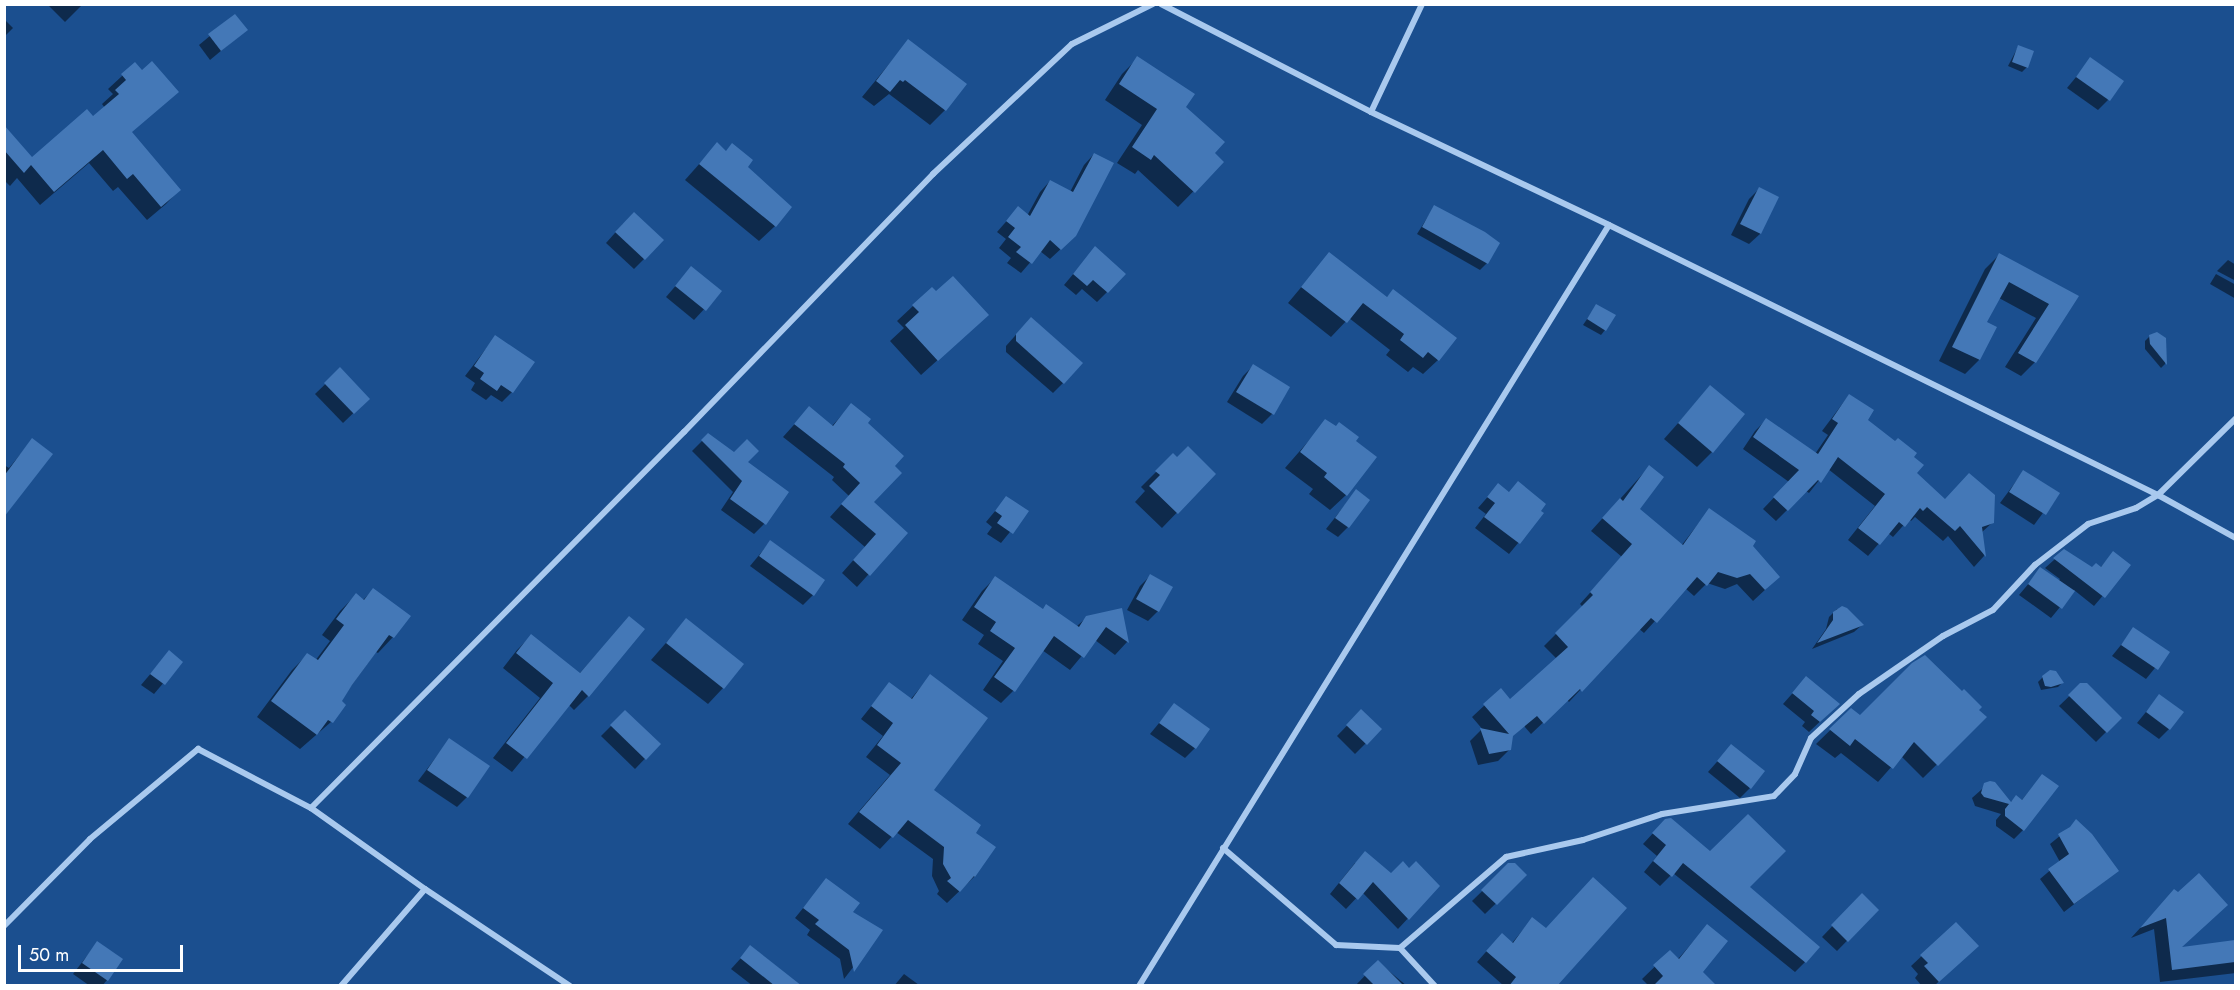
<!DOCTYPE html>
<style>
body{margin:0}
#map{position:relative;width:2240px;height:990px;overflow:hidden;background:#1b4f8f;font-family:Jost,sans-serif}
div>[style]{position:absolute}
.shadow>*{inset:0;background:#0007}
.building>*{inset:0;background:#4478b7}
.street>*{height:6px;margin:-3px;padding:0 3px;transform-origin:3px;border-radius:3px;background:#a9c9ee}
span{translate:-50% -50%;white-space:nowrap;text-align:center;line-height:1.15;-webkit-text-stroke:5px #1b4f8f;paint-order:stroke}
.frame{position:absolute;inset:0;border:6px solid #fff;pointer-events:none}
.scale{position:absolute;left:18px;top:945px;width:165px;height:27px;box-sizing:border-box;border:3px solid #fff;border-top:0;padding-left:8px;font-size:18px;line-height:21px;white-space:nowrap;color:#fff;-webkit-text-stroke:4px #1b4f8f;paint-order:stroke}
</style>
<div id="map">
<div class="shadow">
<div style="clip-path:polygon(47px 4px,83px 4px,65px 22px)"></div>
<div style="clip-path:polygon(234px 16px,246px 30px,210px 60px,199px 45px)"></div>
<div style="clip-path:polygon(4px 19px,13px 28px,4px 37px)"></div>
<div style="clip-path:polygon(908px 41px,945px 110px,930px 125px,889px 94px,874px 106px,862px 97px)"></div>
<div style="clip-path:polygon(2018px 47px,2027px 67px,2022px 72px,2008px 66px)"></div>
<div style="clip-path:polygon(1138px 58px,1184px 107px,1213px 153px,1222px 162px,1178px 207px,1138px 170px,1135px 174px,1117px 163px,1142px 125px,1105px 100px,1122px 74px)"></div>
<div style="clip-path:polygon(2091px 59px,2108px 100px,2098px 110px,2067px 88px)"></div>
<div style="clip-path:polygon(135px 64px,131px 133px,179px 190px,166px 204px,147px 220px,118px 187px,113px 191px,89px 163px,40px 205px,17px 178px,10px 186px,4px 180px,4px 137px,32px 159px,105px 108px,102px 104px,113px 94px,108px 89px)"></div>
<div style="clip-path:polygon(717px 144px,775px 226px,759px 241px,685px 180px)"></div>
<div style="clip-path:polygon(1094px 154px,1064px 246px,1050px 259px,1040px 251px,1021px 273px,1007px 263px,1011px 258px,999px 248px,1006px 239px,997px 232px,1018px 208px,1027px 216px,1040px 192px,1050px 181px,1070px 192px,1084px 165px)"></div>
<div style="clip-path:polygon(1759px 189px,1777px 198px,1760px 234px,1749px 244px,1731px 235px,1749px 199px)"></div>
<div style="clip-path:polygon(1434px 207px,1487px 263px,1480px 270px,1417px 234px)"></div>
<div style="clip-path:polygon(623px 224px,644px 259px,634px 269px,606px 243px)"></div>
<div style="clip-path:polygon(1095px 248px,1107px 292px,1097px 302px,1082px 289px,1076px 295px,1064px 285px)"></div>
<div style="clip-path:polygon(1329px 254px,1386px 298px,1393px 291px,1438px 360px,1423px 374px,1413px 367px,1408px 372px,1386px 355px,1390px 350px,1349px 318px,1331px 337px,1288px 303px)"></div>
<div style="clip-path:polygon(1999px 255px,2077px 297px,2035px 362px,2021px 376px,2005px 367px,2036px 318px,1999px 298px,1985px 322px,1979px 360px,1965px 374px,1939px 361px,1985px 269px)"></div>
<div style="clip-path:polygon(2228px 260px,2236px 265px,2236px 281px,2217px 271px)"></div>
<div style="clip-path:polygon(691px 268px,720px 292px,694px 320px,666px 297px)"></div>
<div style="clip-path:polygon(2216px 274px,2236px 285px,2236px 299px,2210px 284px)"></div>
<div style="clip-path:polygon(913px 306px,971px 330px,921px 375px,890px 341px,904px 328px,897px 321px)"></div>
<div style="clip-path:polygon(1596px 306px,1605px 330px,1601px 335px,1583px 325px)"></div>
<div style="clip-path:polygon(1021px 329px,1063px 383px,1053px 393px,1006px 352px,1006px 346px)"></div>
<div style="clip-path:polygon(2150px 336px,2165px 339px,2165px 364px,2161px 368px,2145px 349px,2145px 341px)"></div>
<div style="clip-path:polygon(495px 337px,512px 392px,502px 402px,491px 395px,486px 400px,471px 390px,475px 383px,465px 376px)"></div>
<div style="clip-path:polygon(1253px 366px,1288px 388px,1272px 414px,1262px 424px,1227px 402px,1243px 376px)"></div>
<div style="clip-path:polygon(340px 370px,368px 399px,343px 423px,315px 394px)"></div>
<div style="clip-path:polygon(1710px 387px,1712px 452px,1697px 467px,1664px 439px)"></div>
<div style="clip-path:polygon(1849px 395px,1866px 420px,1912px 457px,1915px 473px,1944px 501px,1993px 522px,1981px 533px,1984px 556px,1974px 567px,1948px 536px,1943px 541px,1915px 517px,1911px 521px,1909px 519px,1893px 537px,1888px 533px,1868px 556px,1848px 540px,1875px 506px,1828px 469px,1809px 493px,1806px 491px,1776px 521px,1763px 509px,1789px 482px,1743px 449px,1755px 431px,1766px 420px,1815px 454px,1828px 435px,1822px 431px)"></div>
<div style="clip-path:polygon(851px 405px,893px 466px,872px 502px,906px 533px,857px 587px,842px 573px,865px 547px,830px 517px,849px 496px,832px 480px,834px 477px,783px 437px,809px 408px,832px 426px)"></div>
<div style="clip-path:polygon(1326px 421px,1354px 441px,1346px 495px,1330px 510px,1309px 494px,1313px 489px,1285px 468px)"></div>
<div style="clip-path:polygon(708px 435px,746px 462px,764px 524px,754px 534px,721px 510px,733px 492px,692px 451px)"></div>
<div style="clip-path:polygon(32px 440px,4px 515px,4px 465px,9px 468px)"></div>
<div style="clip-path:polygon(1173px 455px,1177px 459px,1214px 474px,1162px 528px,1135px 502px,1145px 491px,1141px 487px)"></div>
<div style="clip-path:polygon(1649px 467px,1638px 510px,1681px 546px,1709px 510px,1751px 546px,1767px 588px,1753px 601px,1737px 584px,1725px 589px,1707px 583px,1694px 596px,1685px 588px,1644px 633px,1638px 628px,1569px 702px,1567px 700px,1531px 734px,1524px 726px,1511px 737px,1510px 749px,1498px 761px,1478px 765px,1470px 741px,1481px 730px,1484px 731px,1472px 717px,1501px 690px,1510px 701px,1557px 659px,1544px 646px,1583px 607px,1580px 604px,1622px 557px,1591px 531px)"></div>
<div style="clip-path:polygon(2023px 472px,2057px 494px,2034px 525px,2000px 503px)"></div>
<div style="clip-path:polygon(1498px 485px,1542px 514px,1509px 554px,1475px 528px,1486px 514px,1478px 508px)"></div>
<div style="clip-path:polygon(1356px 491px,1348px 527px,1338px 537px,1326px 529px)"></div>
<div style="clip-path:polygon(1006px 498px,1026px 512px,1001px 543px,987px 534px,992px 527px,986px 522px)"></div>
<div style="clip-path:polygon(770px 542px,813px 595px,803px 605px,750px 566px)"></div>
<div style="clip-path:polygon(2064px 551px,2091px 569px,2100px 568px,2113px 553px,2128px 566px,2094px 606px,2074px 590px,2051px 618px,2019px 595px,2041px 569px,2058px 582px,2060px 579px,2045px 568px)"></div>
<div style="clip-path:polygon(1150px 576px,1158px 611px,1148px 621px,1127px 610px,1140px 586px)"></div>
<div style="clip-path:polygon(995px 578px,1042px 610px,1076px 627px,1087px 617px,1120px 610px,1127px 642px,1115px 655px,1095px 640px,1070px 670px,1042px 650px,1013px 691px,1001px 703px,983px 690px,1003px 661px,978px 644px,984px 635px,962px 620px,982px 591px)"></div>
<div style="clip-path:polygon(373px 590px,409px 616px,393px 637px,378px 653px,376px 652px,340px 701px,344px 705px,331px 722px,300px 749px,257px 717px,292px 670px,307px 655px,315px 661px,330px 641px,322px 635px,340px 611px,356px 595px,363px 600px)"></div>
<div style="clip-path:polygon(1837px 609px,1847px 609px,1862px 625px,1854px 632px,1812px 649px,1826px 629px,1829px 617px)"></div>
<div style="clip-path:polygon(629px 618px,588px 696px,574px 710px,568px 704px,512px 772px,493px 758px,540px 698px,503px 668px,517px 650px,531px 636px,579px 674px)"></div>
<div style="clip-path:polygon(686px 620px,723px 688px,708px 704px,651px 660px)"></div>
<div style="clip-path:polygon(2134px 629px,2168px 652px,2146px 679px,2112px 656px)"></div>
<div style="clip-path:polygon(169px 652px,181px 662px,154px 694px,141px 685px)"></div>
<div style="clip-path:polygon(930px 676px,932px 791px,974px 833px,994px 848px,974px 877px,947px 903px,937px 894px,939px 891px,932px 876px,933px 859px,896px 832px,880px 849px,848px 824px,890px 775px,866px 757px,883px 736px,861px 719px,889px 684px,910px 700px)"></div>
<div style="clip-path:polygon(2043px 677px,2062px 683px,2058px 687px,2041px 690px,2038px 682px)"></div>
<div style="clip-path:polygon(1806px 678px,1828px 714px,1809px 732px,1802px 726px,1805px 722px,1783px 704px)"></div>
<div style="clip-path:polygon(2081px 685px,2120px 718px,2096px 742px,2059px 706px)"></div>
<div style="clip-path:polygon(2159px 696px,2169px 729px,2159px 739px,2137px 723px)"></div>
<div style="clip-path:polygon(1174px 705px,1195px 748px,1185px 758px,1150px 734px)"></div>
<div style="clip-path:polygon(1851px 710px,1860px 717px,1977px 710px,1985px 717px,1923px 778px,1901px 756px,1878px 782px,1841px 753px,1835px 758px,1816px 744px)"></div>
<div style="clip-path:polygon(1361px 711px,1380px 729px,1355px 754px,1337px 736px)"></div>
<div style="clip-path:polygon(625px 712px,659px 744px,635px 769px,601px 736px)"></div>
<div style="clip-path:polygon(449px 740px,467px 797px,457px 807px,418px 781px)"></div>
<div style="clip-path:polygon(1731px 746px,1750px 788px,1740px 798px,1708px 772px)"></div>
<div style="clip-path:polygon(2042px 776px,2023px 830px,2014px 839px,1996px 826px,1996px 820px,2001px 814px,1975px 806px,1972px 798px,1990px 782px,2010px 803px,2016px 797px,2021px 801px)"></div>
<div style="clip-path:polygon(1655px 831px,1748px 887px,1805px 962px,1795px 972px,1673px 873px,1660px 886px,1644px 872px,1657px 856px,1643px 844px)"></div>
<div style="clip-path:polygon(2066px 831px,2117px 871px,2064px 912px,2040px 879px,2060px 862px,2050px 844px)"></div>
<div style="clip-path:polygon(1355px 863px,1391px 875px,1409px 870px,1438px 886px,1398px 929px,1362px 892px,1346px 909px,1330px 894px)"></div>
<div style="clip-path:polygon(1509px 865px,1525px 875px,1485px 914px,1472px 901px)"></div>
<div style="clip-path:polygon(826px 880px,851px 912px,881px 931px,844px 979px,840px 959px,807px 935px,810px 930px,795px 918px)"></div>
<div style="clip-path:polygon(2174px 891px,2178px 894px,2179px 949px,2236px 941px,2236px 973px,2160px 982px,2154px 929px,2131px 938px)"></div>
<div style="clip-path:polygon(1862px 895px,1877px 910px,1837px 951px,1822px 937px)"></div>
<div style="clip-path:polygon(1532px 919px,1555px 986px,1504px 986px,1477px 962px,1492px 945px,1512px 943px)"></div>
<div style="clip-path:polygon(1956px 924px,1966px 956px,1934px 986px,1922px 986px,1915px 978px,1918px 974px,1911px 966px)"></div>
<div style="clip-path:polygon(1707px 926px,1701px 972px,1715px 986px,1645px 986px,1647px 984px,1642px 979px,1670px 952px,1678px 959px)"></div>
<div style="clip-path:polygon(97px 943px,107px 980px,102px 986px,90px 986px,73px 974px)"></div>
<div style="clip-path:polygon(751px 947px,791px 986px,753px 986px,731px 969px)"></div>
<div style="clip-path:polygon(1378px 962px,1407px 986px,1355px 986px)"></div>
<div style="clip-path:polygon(904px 974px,919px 985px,894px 986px)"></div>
</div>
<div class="building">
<div style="clip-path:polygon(235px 14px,248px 30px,221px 51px,208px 34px)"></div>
<div style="clip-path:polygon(908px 39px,967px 84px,946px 111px,905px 80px,903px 82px,900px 80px,890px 92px,876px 81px)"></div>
<div style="clip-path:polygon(2018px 45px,2034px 51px,2028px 68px,2012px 62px)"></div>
<div style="clip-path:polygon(1137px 56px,1195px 94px,1186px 107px,1225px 142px,1215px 153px,1224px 162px,1195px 193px,1154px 155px,1151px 160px,1132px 147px,1157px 109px,1119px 84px)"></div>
<div style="clip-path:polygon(2090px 57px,2124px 81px,2110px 101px,2076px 77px)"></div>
<div style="clip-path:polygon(152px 61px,179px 92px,132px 132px,181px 190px,161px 207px,133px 174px,127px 179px,103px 150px,54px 192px,31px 165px,24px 173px,4px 150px,4px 125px,32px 157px,87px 109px,93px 116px,119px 94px,115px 90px,126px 80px,121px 74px,135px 62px,142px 70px)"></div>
<div style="clip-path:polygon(717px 142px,726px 151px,732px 143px,753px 160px,748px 167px,792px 207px,776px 227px,699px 164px)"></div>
<div style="clip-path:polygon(1094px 153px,1114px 163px,1076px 236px,1061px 250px,1050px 240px,1032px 264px,1016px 252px,1021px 247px,1008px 237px,1015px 228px,1006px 221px,1018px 206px,1030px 216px,1050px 180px,1073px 192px)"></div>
<div style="clip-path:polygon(1759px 187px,1779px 197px,1761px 234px,1740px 224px)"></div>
<div style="clip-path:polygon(1434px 205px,1485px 232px,1500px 243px,1488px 264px,1422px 227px)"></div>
<div style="clip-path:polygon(634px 212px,664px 240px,645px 260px,615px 232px)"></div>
<div style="clip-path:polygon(1095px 246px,1126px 274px,1108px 293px,1093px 280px,1087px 286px,1073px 274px)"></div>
<div style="clip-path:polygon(1329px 252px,1387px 297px,1393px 289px,1457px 338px,1439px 361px,1428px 352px,1423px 358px,1400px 340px,1404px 334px,1363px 303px,1347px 323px,1301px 287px)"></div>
<div style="clip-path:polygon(1999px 253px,2079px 296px,2036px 363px,2018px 353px,2049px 304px,2009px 282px,1987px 322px,1997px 327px,1980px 360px,1952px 347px)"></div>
<div style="clip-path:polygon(691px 266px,722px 291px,706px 311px,675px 286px)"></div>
<div style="clip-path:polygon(953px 276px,989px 315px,938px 361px,905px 325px,919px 312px,912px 305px,932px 287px,936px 291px)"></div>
<div style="clip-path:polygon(1596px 304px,1616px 315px,1606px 331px,1587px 319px)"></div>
<div style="clip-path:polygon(1031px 317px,1083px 363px,1064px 384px,1016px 341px,1016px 334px)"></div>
<div style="clip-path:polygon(2157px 332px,2166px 338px,2167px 365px,2150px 344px,2149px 335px)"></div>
<div style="clip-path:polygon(495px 335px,535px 362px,513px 393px,501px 385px,497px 391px,480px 379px,484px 373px,474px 366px)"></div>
<div style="clip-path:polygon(1253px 364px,1290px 387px,1274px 415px,1236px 392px)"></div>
<div style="clip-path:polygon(340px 367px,370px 399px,354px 414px,324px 383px)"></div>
<div style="clip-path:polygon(1710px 385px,1745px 414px,1713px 453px,1678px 423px)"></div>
<div style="clip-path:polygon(1849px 394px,1874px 410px,1868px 420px,1895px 441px,1898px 438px,1917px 453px,1914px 457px,1924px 465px,1917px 473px,1945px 499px,1969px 473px,1995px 495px,1994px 523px,1982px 527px,1986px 557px,1960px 526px,1955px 531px,1927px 507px,1923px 511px,1920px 508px,1905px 527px,1899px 522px,1880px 545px,1858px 528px,1885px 494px,1838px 457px,1821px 483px,1818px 480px,1788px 511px,1773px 497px,1799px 470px,1753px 437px,1766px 418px,1818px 454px,1838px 423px,1832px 419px)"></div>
<div style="clip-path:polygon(851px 403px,871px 419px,868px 423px,904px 456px,895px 466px,902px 473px,874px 502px,908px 533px,870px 576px,853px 560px,876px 534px,841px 504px,860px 483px,843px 467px,845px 464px,794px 424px,809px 406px,833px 426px)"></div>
<div style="clip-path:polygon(1325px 419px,1336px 426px,1339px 422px,1359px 437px,1356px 441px,1377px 457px,1347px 496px,1324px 477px,1327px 473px,1300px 452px)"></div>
<div style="clip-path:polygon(708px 433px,734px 452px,747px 439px,759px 451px,748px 462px,789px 492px,766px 525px,730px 499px,742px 481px,701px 440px)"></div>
<div style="clip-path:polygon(32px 438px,53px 454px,4px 517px,4px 476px)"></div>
<div style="clip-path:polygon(1188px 446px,1216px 474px,1178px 514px,1149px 486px,1160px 475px,1155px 471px,1173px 453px,1177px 457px)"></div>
<div style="clip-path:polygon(1649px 465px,1664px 477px,1640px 509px,1683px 545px,1709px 508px,1756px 541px,1753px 546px,1780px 577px,1765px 590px,1750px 574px,1737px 578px,1718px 572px,1707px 586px,1697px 577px,1657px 623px,1651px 618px,1582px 692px,1580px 689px,1544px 724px,1537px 716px,1513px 736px,1511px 750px,1489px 754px,1480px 728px,1509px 734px,1483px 704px,1501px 688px,1510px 699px,1568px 647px,1555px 633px,1593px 595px,1590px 592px,1632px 544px,1602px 518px,1620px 498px,1623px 501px)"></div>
<div style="clip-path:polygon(2023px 470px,2060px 493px,2046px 515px,2009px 492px)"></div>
<div style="clip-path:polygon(1518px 481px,1546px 504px,1541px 511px,1544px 513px,1520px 544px,1484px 517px,1495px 503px,1487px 497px,1498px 483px,1509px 492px)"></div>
<div style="clip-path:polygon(1356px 489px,1370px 500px,1349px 528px,1335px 518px)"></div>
<div style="clip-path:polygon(1006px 496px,1029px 511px,1013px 534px,997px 523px,1002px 516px,995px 511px)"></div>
<div style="clip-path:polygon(770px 540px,825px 580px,814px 596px,759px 556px)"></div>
<div style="clip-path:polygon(2064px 549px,2092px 567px,2096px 563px,2101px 567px,2113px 551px,2131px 565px,2105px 598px,2053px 558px)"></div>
<div style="clip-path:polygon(2040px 567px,2075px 591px,2062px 609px,2028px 584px)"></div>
<div style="clip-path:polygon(1150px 574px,1173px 587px,1159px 612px,1136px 599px)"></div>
<div style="clip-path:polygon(995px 576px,1043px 609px,1046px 604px,1079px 627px,1086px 616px,1122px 608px,1129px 643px,1106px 627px,1084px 658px,1054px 636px,1015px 692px,994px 677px,1015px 648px,990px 631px,996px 622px,974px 607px)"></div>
<div style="clip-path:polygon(373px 588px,411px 616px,394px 638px,389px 635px,352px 685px,342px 701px,346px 705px,333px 723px,328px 720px,317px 735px,271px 701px,307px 653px,318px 660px,344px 625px,336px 619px,356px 593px,364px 600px)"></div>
<div style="clip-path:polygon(1842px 606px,1847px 608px,1864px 625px,1817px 643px,1833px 620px,1833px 612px)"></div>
<div style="clip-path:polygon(629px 616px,645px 629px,589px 697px,582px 690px,527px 759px,506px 743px,553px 683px,516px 653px,531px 634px,580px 673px)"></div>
<div style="clip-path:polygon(686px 618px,744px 664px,724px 689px,666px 643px)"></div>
<div style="clip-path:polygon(2133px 627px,2170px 652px,2158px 670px,2121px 645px)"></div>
<div style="clip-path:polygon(169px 650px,183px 662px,165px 685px,150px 674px)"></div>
<div style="clip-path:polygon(1925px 655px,1962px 691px,1964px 689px,1982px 707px,1979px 710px,1987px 717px,1938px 766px,1914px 742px,1893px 769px,1855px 739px,1850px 746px,1829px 729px,1851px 708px,1860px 715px,1912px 663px)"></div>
<div style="clip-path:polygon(2050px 670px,2056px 671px,2064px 683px,2051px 687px,2045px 686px,2042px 676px)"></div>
<div style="clip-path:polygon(930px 674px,988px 718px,934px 790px,981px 825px,976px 833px,996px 847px,975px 877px,974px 876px,960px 892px,947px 881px,951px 878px,943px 864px,944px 847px,908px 820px,893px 838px,859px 812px,901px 763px,877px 745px,893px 723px,871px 706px,889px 682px,912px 699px)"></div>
<div style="clip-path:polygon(1806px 676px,1840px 704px,1820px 722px,1811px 715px,1814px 711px,1792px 693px)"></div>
<div style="clip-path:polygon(2080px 683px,2087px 683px,2122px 718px,2107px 733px,2068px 695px)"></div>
<div style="clip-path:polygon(2159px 694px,2184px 712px,2170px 730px,2146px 712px)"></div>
<div style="clip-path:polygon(1174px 703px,1210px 729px,1196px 749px,1159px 723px)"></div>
<div style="clip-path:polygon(1361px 709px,1382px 729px,1367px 745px,1346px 725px)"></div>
<div style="clip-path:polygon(625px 710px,661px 744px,646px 760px,610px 725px)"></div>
<div style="clip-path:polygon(449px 738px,490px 766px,468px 798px,427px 770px)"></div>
<div style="clip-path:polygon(1731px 744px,1765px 771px,1751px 789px,1717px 761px)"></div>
<div style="clip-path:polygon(2042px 774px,2059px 786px,2024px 831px,2005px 816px,2005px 809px,2009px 804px,1984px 797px,1981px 793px,1984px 783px,1990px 781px,1995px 782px,2011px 802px,2016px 795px,2022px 800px)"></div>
<div style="clip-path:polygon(1748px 814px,1786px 851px,1750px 887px,1820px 947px,1806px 963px,1683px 863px,1672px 877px,1653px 861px,1666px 845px,1652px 833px,1665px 819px,1671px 818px,1710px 851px)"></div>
<div style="clip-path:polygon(2076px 819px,2092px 834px,2119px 871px,2074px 904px,2048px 869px,2069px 854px,2058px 834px,2070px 827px)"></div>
<div style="clip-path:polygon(1365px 851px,1391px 873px,1403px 861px,1409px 868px,1416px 861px,1440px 886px,1409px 920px,1373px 882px,1358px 900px,1339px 883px)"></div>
<div style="clip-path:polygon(1508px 863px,1515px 863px,1527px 875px,1497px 905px,1481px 890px)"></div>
<div style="clip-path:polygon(2199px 873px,2228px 905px,2182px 947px,2235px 940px,2235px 962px,2172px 970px,2166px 918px,2140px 928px,2174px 889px,2178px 892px)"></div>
<div style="clip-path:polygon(1593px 877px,1627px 908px,1557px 986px,1509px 986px,1516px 977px,1486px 951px,1502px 933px,1513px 943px,1532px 917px,1546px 928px)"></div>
<div style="clip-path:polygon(826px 878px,860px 903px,853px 912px,883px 930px,854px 972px,849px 950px,815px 924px,819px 920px,803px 908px)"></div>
<div style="clip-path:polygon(1862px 893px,1879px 910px,1848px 942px,1831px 925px)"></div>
<div style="clip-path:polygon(1956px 922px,1979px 946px,1939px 982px,1924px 966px,1928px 963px,1920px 955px)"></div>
<div style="clip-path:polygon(1707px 924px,1728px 941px,1703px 972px,1717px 986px,1653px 986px,1663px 976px,1653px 965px,1670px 950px,1679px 959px)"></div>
<div style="clip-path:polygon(97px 941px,123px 959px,108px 981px,82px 963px)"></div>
<div style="clip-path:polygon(750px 945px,802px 986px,775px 986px,740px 958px)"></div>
<div style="clip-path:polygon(1378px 960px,1404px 986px,1375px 986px,1363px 974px)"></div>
</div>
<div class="street">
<div style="left:1161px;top:4px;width:236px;rotate:27.2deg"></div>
<div style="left:1371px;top:112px;width:263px;rotate:25.4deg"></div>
<div style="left:1609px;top:225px;width:612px;rotate:26.19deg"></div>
<div style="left:2158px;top:495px;width:89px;rotate:28.9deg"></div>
<div style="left:1371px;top:112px;width:119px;rotate:-64.7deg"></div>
<div style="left:311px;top:808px;width:140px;rotate:35.4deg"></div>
<div style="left:425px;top:889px;width:174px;rotate:33.8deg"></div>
<div style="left:1223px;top:848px;width:149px;rotate:40.6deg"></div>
<div style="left:1336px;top:945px;width:64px;rotate:2.7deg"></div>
<div style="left:1400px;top:948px;width:52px;rotate:47.4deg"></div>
<div style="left:4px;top:926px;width:122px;rotate:-45.3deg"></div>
<div style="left:90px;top:839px;width:141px;rotate:-39.8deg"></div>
<div style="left:198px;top:749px;width:127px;rotate:27.6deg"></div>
<div style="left:311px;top:808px;width:530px;rotate:-45.23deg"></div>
<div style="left:684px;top:432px;width:359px;rotate:-46deg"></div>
<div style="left:933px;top:174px;width:190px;rotate:-43.1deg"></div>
<div style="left:1072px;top:44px;width:90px;rotate:-26.3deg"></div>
<div style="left:1400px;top:948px;width:140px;rotate:-40.6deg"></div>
<div style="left:1506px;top:857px;width:79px;rotate:-12.4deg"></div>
<div style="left:1583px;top:840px;width:83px;rotate:-18.2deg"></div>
<div style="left:1662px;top:814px;width:113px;rotate:-9.1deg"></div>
<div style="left:1774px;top:796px;width:30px;rotate:-46deg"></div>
<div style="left:1795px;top:774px;width:39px;rotate:-66deg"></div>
<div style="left:1811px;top:738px;width:65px;rotate:-42.5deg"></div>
<div style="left:1859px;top:694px;width:102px;rotate:-34.6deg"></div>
<div style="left:1943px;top:636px;width:56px;rotate:-27.5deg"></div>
<div style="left:1993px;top:610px;width:62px;rotate:-47deg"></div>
<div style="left:2035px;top:565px;width:67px;rotate:-37.7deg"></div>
<div style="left:2088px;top:524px;width:51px;rotate:-18.4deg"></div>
<div style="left:2136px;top:508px;width:26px;rotate:-31deg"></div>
<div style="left:2158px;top:495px;width:110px;rotate:-44.6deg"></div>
<div style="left:341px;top:986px;width:128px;rotate:-49.1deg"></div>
<div style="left:1139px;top:986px;width:894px;rotate:-58.3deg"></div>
</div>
<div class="frame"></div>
<div class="scale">50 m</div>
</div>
